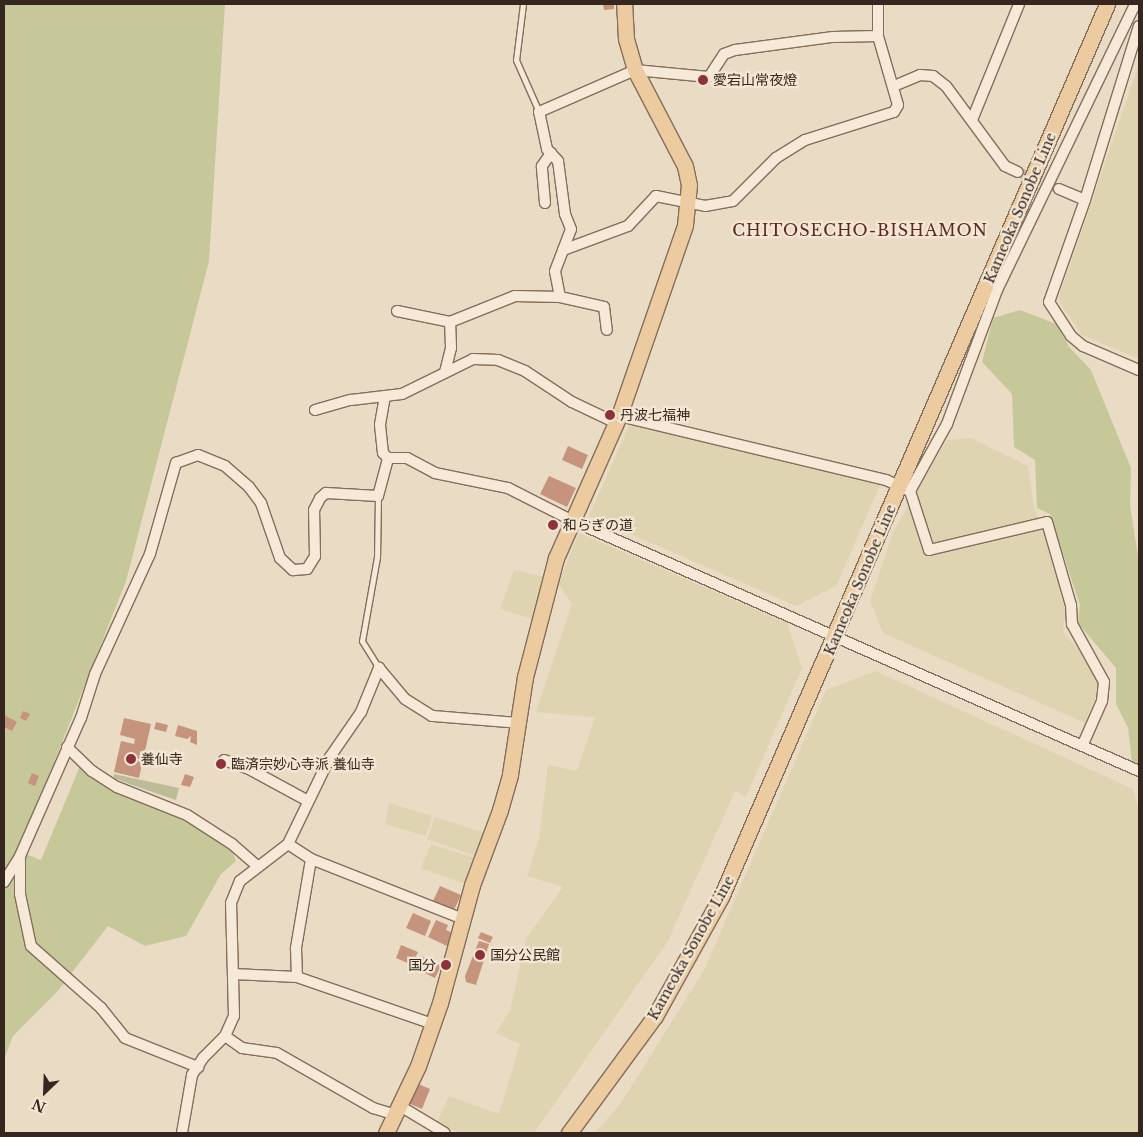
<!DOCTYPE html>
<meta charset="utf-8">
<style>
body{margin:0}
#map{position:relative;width:1143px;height:1137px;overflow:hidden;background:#eadbc4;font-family:"Libre Baskerville","Noto Sans JP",serif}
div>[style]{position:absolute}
.farmland>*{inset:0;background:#dfd4b2}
.green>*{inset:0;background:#c7c899}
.cemetery>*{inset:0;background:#bcbd98}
.building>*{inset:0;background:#c6947d}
.street-tunnel>*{height:10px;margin-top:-5px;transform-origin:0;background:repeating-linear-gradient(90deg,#c6b7a3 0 10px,transparent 0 15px)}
.roads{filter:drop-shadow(1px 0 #846d5c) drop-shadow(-1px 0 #846d5c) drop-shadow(0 1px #846d5c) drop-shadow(0 -1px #846d5c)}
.lane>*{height:5px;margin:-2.5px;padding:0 2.5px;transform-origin:2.5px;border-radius:2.5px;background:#f6e9d7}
.street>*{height:10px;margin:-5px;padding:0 5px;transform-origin:5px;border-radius:5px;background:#f6e9d7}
.primary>*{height:15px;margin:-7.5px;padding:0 7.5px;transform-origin:7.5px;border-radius:7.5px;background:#ebcb9f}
.dots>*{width:14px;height:14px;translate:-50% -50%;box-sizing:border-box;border:2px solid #f3e6d3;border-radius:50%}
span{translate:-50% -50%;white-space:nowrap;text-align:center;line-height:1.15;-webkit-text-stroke:4.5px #f3e6d3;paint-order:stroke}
.poi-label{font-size:14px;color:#35271f}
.left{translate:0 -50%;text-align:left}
.right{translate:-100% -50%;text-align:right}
.street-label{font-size:14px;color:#35271f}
.quarter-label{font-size:16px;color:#5e2822;letter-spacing:1px}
.frame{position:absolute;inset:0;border:5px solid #35271f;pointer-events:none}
.north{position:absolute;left:20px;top:1067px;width:50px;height:50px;-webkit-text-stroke:4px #f3e6d3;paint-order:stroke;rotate:204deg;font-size:14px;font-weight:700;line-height:20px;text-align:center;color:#35271f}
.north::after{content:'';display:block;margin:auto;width:18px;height:22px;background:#35271f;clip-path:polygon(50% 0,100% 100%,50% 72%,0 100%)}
</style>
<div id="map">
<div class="farmland">
<div style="clip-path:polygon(1139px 64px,1139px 359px,1082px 335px,1058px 300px)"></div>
<div style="clip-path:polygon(630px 424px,881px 483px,836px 586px,796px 606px,589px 516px)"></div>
<div style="clip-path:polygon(971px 438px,1028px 466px,1034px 508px,1045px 531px,1065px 609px,1063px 632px,1086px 659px,1100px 685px,1085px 723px,883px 633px,870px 601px,893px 532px,947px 440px)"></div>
<div style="clip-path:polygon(579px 533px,787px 623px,802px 668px,746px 797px,735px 791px,668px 941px,534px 1133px,459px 1133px,437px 1122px,449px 1096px,499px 1114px,520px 1044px,496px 1033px,510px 1011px,526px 939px,563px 887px,527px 876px,539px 839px,548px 765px,577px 771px,595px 717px,536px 712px,572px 604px,558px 583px)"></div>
<div style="clip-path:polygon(514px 570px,545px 577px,532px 619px,500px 609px)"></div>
<div style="clip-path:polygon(876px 671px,1133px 789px,1139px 811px,1139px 1133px,595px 1133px,621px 1103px,704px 970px,826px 690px)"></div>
<div style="clip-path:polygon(389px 803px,432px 816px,426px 836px,385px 824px)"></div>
<div style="clip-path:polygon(435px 817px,485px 833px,476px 856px,427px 839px)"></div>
<div style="clip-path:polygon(431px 844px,475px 858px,465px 884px,421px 868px)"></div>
</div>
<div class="green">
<div style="clip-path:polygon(4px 4px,225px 4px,209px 261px,126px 581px,19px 851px,41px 860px,80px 766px,100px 782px,176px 815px,230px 847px,236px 861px,221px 874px,186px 936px,145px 946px,108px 926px,57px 992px,13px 1036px,4px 1059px)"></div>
<div style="clip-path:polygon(1020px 310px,1056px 324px,1070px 348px,1091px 370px,1131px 468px,1130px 505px,1139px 563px,1139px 765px,1132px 762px,1128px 728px,1116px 704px,1116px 668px,1078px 623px,1080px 605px,1050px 514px,1037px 508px,1035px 460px,1014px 447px,1012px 394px,982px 362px,993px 318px)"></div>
</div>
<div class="cemetery">
<div style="clip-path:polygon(114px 774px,179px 788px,176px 800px,132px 785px,114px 778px)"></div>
</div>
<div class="building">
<div style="clip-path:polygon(603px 4px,614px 4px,614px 9px,604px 10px)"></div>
<div style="clip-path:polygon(568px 446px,588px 455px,582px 469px,562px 460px)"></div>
<div style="clip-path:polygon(549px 476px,576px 488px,567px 507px,540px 494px)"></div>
<div style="clip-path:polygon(23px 711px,30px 714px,26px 721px,20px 718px)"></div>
<div style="clip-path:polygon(4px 715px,17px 722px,12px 731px,4px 727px)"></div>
<div style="clip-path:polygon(124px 718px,151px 724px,139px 778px,114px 772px,121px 741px,134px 744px,135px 739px,120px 735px)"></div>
<div style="clip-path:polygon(156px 722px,168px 725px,166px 732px,154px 729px)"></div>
<div style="clip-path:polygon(178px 725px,197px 731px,197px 745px,190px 742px,191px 736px,187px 739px,175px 736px)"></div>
<div style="clip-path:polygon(32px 773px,39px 776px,35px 786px,28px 783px)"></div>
<div style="clip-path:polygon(185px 774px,194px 777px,190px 787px,181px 785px)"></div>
<div style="clip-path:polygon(440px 886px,461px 895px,454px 910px,433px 901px)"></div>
<div style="clip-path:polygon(413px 913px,431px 921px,425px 936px,406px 928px)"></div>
<div style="clip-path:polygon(436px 920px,448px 925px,446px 930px,453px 933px,447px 946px,428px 937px)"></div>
<div style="clip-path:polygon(481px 932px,493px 937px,490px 943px,478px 938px)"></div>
<div style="clip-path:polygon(479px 941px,489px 944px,476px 985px,466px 982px,465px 976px)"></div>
<div style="clip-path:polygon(401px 945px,418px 952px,412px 965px,396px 958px)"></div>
<div style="clip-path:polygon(422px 956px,441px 965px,435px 978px,416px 969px)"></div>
<div style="clip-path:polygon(416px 1083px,430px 1089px,422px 1109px,408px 1103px)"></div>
</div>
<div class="street-tunnel">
<div style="left:1018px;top:172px;width:44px;rotate:22.5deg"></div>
</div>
<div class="roads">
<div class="lane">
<div style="left:523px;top:4px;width:56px;rotate:97.1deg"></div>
<div style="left:516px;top:60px;width:57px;rotate:66.1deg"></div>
<div style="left:378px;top:496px;width:61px;rotate:90.9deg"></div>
<div style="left:377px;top:557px;width:85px;rotate:100.1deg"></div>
<div style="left:362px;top:641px;width:32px;rotate:58deg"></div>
</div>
<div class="street">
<div style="left:894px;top:86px;width:28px;rotate:-23deg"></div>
<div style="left:920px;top:75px;width:13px;rotate:4deg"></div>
<div style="left:933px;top:76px;width:16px;rotate:38deg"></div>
<div style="left:946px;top:86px;width:99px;rotate:53.6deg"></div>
<div style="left:1005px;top:166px;width:14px;rotate:25deg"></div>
<div style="left:972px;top:120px;width:125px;rotate:-67.9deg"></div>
<div style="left:1059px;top:189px;width:28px;rotate:23deg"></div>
<div style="left:1085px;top:200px;width:108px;rotate:109.4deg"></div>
<div style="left:1049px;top:302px;width:40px;rotate:57.1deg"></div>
<div style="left:1071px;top:336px;width:16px;rotate:40deg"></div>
<div style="left:1083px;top:346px;width:61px;rotate:23.2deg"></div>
<div style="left:1085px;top:200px;width:182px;rotate:-72.8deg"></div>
<div style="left:545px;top:203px;width:37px;rotate:-95deg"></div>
<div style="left:542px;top:166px;width:16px;rotate:-55deg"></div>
<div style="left:563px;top:250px;width:22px;rotate:-69deg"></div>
<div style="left:571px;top:229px;width:16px;rotate:-112deg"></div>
<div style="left:565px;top:214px;width:53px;rotate:-97.5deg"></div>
<div style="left:558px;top:161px;width:16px;rotate:-133deg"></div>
<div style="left:547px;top:149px;width:38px;rotate:-102deg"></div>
<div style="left:539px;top:112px;width:105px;rotate:-23.6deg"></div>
<div style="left:635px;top:70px;width:74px;rotate:5.4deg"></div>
<div style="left:709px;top:77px;width:27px;rotate:-57deg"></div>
<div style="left:724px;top:54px;width:12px;rotate:-20deg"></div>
<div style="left:735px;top:50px;width:99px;rotate:-7.6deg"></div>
<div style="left:833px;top:37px;width:45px;rotate:-1.3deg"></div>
<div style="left:560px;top:297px;width:26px;rotate:-101deg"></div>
<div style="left:555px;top:271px;width:22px;rotate:-69deg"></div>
<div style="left:563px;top:250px;width:69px;rotate:-20.3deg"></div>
<div style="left:628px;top:226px;width:41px;rotate:-47deg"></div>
<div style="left:656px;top:196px;width:50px;rotate:11.5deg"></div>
<div style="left:705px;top:206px;width:28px;rotate:-10deg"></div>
<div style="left:733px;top:201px;width:61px;rotate:-45deg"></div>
<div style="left:776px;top:158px;width:34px;rotate:-32deg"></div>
<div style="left:805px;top:140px;width:93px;rotate:-17.5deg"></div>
<div style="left:894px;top:112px;width:8px;rotate:-60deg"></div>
<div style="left:898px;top:105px;width:72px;rotate:-106.2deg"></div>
<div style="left:878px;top:36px;width:32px;rotate:-90deg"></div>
<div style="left:397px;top:311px;width:54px;rotate:11.7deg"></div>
<div style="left:450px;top:322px;width:70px;rotate:-21.8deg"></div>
<div style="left:515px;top:296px;width:45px;rotate:1.3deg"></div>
<div style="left:560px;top:297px;width:45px;rotate:12.8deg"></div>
<div style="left:604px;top:307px;width:23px;rotate:83deg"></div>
<div style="left:445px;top:372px;width:25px;rotate:-76deg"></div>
<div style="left:451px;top:348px;width:26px;rotate:-92deg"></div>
<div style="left:385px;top:396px;width:29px;rotate:100deg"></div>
<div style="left:380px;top:425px;width:28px;rotate:84deg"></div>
<div style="left:383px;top:453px;width:7px;rotate:45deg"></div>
<div style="left:315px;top:410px;width:37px;rotate:-16deg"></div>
<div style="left:351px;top:400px;width:51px;rotate:-6.7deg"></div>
<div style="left:402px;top:394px;width:79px;rotate:-26.2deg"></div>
<div style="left:473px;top:359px;width:25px;rotate:2deg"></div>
<div style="left:498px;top:360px;width:29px;rotate:22deg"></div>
<div style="left:525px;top:371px;width:56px;rotate:33.4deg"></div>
<div style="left:572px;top:402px;width:49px;rotate:25.5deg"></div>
<div style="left:619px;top:416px;width:275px;rotate:13.5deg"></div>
<div style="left:886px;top:480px;width:26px;rotate:25deg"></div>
<div style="left:910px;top:491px;width:77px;rotate:-61.1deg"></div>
<div style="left:947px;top:424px;width:143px;rotate:-69.5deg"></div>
<div style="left:997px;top:290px;width:318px;rotate:-64.2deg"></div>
<div style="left:910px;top:491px;width:62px;rotate:72.1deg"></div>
<div style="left:929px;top:550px;width:121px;rotate:-13.3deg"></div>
<div style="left:1047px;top:522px;width:86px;rotate:73.9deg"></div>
<div style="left:1071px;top:605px;width:19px;rotate:87deg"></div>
<div style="left:1072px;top:624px;width:66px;rotate:61.1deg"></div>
<div style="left:1104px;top:682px;width:19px;rotate:96deg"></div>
<div style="left:1102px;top:701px;width:47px;rotate:113.8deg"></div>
<div style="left:67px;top:747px;width:35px;rotate:44deg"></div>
<div style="left:92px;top:771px;width:30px;rotate:33deg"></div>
<div style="left:117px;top:787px;width:75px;rotate:21.8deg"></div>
<div style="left:187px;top:815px;width:54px;rotate:32.8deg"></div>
<div style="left:232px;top:844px;width:32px;rotate:41deg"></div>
<div style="left:224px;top:760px;width:29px;rotate:20deg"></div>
<div style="left:251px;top:770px;width:65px;rotate:28.5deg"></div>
<div style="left:288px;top:844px;width:27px;rotate:33deg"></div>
<div style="left:311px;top:859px;width:163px;rotate:21.5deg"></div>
<div style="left:20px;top:860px;width:34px;rotate:90deg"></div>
<div style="left:20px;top:894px;width:53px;rotate:78.1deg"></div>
<div style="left:31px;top:946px;width:94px;rotate:41.5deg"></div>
<div style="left:101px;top:1008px;width:38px;rotate:51deg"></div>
<div style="left:125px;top:1038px;width:79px;rotate:21.7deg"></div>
<div style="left:4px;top:882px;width:31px;rotate:-58deg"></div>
<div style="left:20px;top:856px;width:151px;rotate:-66.2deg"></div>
<div style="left:81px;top:718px;width:46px;rotate:-72.3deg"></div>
<div style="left:95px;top:674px;width:132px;rotate:-65.4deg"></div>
<div style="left:150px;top:554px;width:95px;rotate:-74.1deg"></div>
<div style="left:176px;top:463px;width:23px;rotate:-20deg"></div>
<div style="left:198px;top:455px;width:29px;rotate:22deg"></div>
<div style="left:225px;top:466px;width:32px;rotate:41deg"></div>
<div style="left:249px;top:487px;width:20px;rotate:53deg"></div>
<div style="left:261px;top:503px;width:58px;rotate:70.9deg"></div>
<div style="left:280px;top:558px;width:18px;rotate:43deg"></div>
<div style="left:293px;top:570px;width:14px;rotate:-4deg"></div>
<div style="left:307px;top:569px;width:15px;rotate:-58deg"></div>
<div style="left:315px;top:556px;width:46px;rotate:-91.2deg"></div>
<div style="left:314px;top:510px;width:13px;rotate:-63deg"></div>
<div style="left:320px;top:498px;width:8px;rotate:-40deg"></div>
<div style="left:326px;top:493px;width:52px;rotate:3.3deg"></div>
<div style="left:378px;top:496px;width:39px;rotate:-75deg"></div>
<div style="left:388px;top:458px;width:19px"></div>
<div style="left:407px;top:458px;width:32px;rotate:28deg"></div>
<div style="left:435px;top:473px;width:75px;rotate:11.6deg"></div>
<div style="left:508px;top:488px;width:71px;rotate:26.9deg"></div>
<div style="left:571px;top:520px;width:621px;rotate:23.84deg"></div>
<div style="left:233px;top:974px;width:64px;rotate:2.7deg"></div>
<div style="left:297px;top:977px;width:144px;rotate:19.1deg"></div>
<div style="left:297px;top:977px;width:29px;rotate:-92deg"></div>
<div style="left:296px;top:948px;width:90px;rotate:-80.4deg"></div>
<div style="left:225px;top:1036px;width:21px;rotate:35deg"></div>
<div style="left:242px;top:1048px;width:35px;rotate:8deg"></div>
<div style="left:277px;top:1053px;width:111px;rotate:29.8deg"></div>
<div style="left:373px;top:1108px;width:24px;rotate:17deg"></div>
<div style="left:400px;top:1106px;width:52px;rotate:31deg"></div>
<div style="left:182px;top:1133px;width:59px;rotate:-80.2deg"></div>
<div style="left:192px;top:1075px;width:20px;rotate:-57deg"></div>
<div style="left:203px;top:1058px;width:31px;rotate:-45deg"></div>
<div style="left:225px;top:1036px;width:22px;rotate:-66deg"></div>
<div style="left:234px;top:1016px;width:113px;rotate:-91.5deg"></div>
<div style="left:231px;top:903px;width:24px;rotate:-68deg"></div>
<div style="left:240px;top:881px;width:61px;rotate:-37.6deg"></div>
<div style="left:288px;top:844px;width:97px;rotate:-64.2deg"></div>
<div style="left:330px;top:757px;width:55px;rotate:-55.4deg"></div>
<div style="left:361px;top:712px;width:48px;rotate:-67.8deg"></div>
<div style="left:379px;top:668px;width:40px;rotate:50deg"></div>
<div style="left:405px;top:699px;width:32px;rotate:32deg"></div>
<div style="left:432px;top:716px;width:87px;rotate:4.6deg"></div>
</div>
<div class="primary">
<div style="left:386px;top:1133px;width:74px;rotate:-64.5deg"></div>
<div style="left:418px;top:1066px;width:67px;rotate:-70.8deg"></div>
<div style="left:440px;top:1003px;width:122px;rotate:-74.8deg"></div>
<div style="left:472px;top:885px;width:80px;rotate:-69.5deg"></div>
<div style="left:500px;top:810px;width:37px;rotate:-74deg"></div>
<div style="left:510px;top:774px;width:98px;rotate:-81.2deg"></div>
<div style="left:525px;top:677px;width:123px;rotate:-75.4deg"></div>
<div style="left:556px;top:558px;width:155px;rotate:-66.1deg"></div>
<div style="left:619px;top:416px;width:202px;rotate:-70.9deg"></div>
<div style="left:685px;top:225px;width:40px;rotate:-84.3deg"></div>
<div style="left:689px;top:185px;width:19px;rotate:-102deg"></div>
<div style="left:685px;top:166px;width:108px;rotate:-117.5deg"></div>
<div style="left:635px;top:70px;width:32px;rotate:-106deg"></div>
<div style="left:626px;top:39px;width:35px;rotate:-93deg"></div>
<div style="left:569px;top:1133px;width:145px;rotate:-53.7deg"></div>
<div style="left:655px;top:1016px;width:136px;rotate:-61deg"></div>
<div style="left:721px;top:897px;width:973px;rotate:-66.62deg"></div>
</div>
</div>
<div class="dots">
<div style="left:703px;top:80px;background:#8e313b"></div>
<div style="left:610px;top:415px;background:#8e313b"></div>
<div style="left:553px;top:525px;background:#8e313b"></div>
<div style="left:131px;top:759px;background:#8e313b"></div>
<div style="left:221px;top:764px;background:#8e313b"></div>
<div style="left:480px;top:955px;background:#8e313b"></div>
<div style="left:446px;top:965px;background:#8e313b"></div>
</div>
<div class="poi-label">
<span class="left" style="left:713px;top:80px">愛宕山常夜燈</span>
<span class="left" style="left:620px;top:415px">丹波七福神</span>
<span class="left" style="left:563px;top:525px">和らぎの道</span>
<span class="left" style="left:141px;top:759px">養仙寺</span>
<span class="left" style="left:231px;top:764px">臨済宗妙心寺派 養仙寺</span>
<span class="left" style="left:490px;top:955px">国分公民館</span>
<span class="right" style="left:436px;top:965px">国分</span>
</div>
<div class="street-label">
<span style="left:1020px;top:208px;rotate:-67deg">Kameoka Sonobe Line</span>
<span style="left:860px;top:580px;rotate:-67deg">Kameoka Sonobe Line</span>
<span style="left:691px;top:948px;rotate:-61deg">Kameoka Sonobe Line</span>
</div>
<div class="quarter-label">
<span style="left:860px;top:230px">CHITOSECHO-BISHAMON</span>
</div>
<div class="frame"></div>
<div class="north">N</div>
</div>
